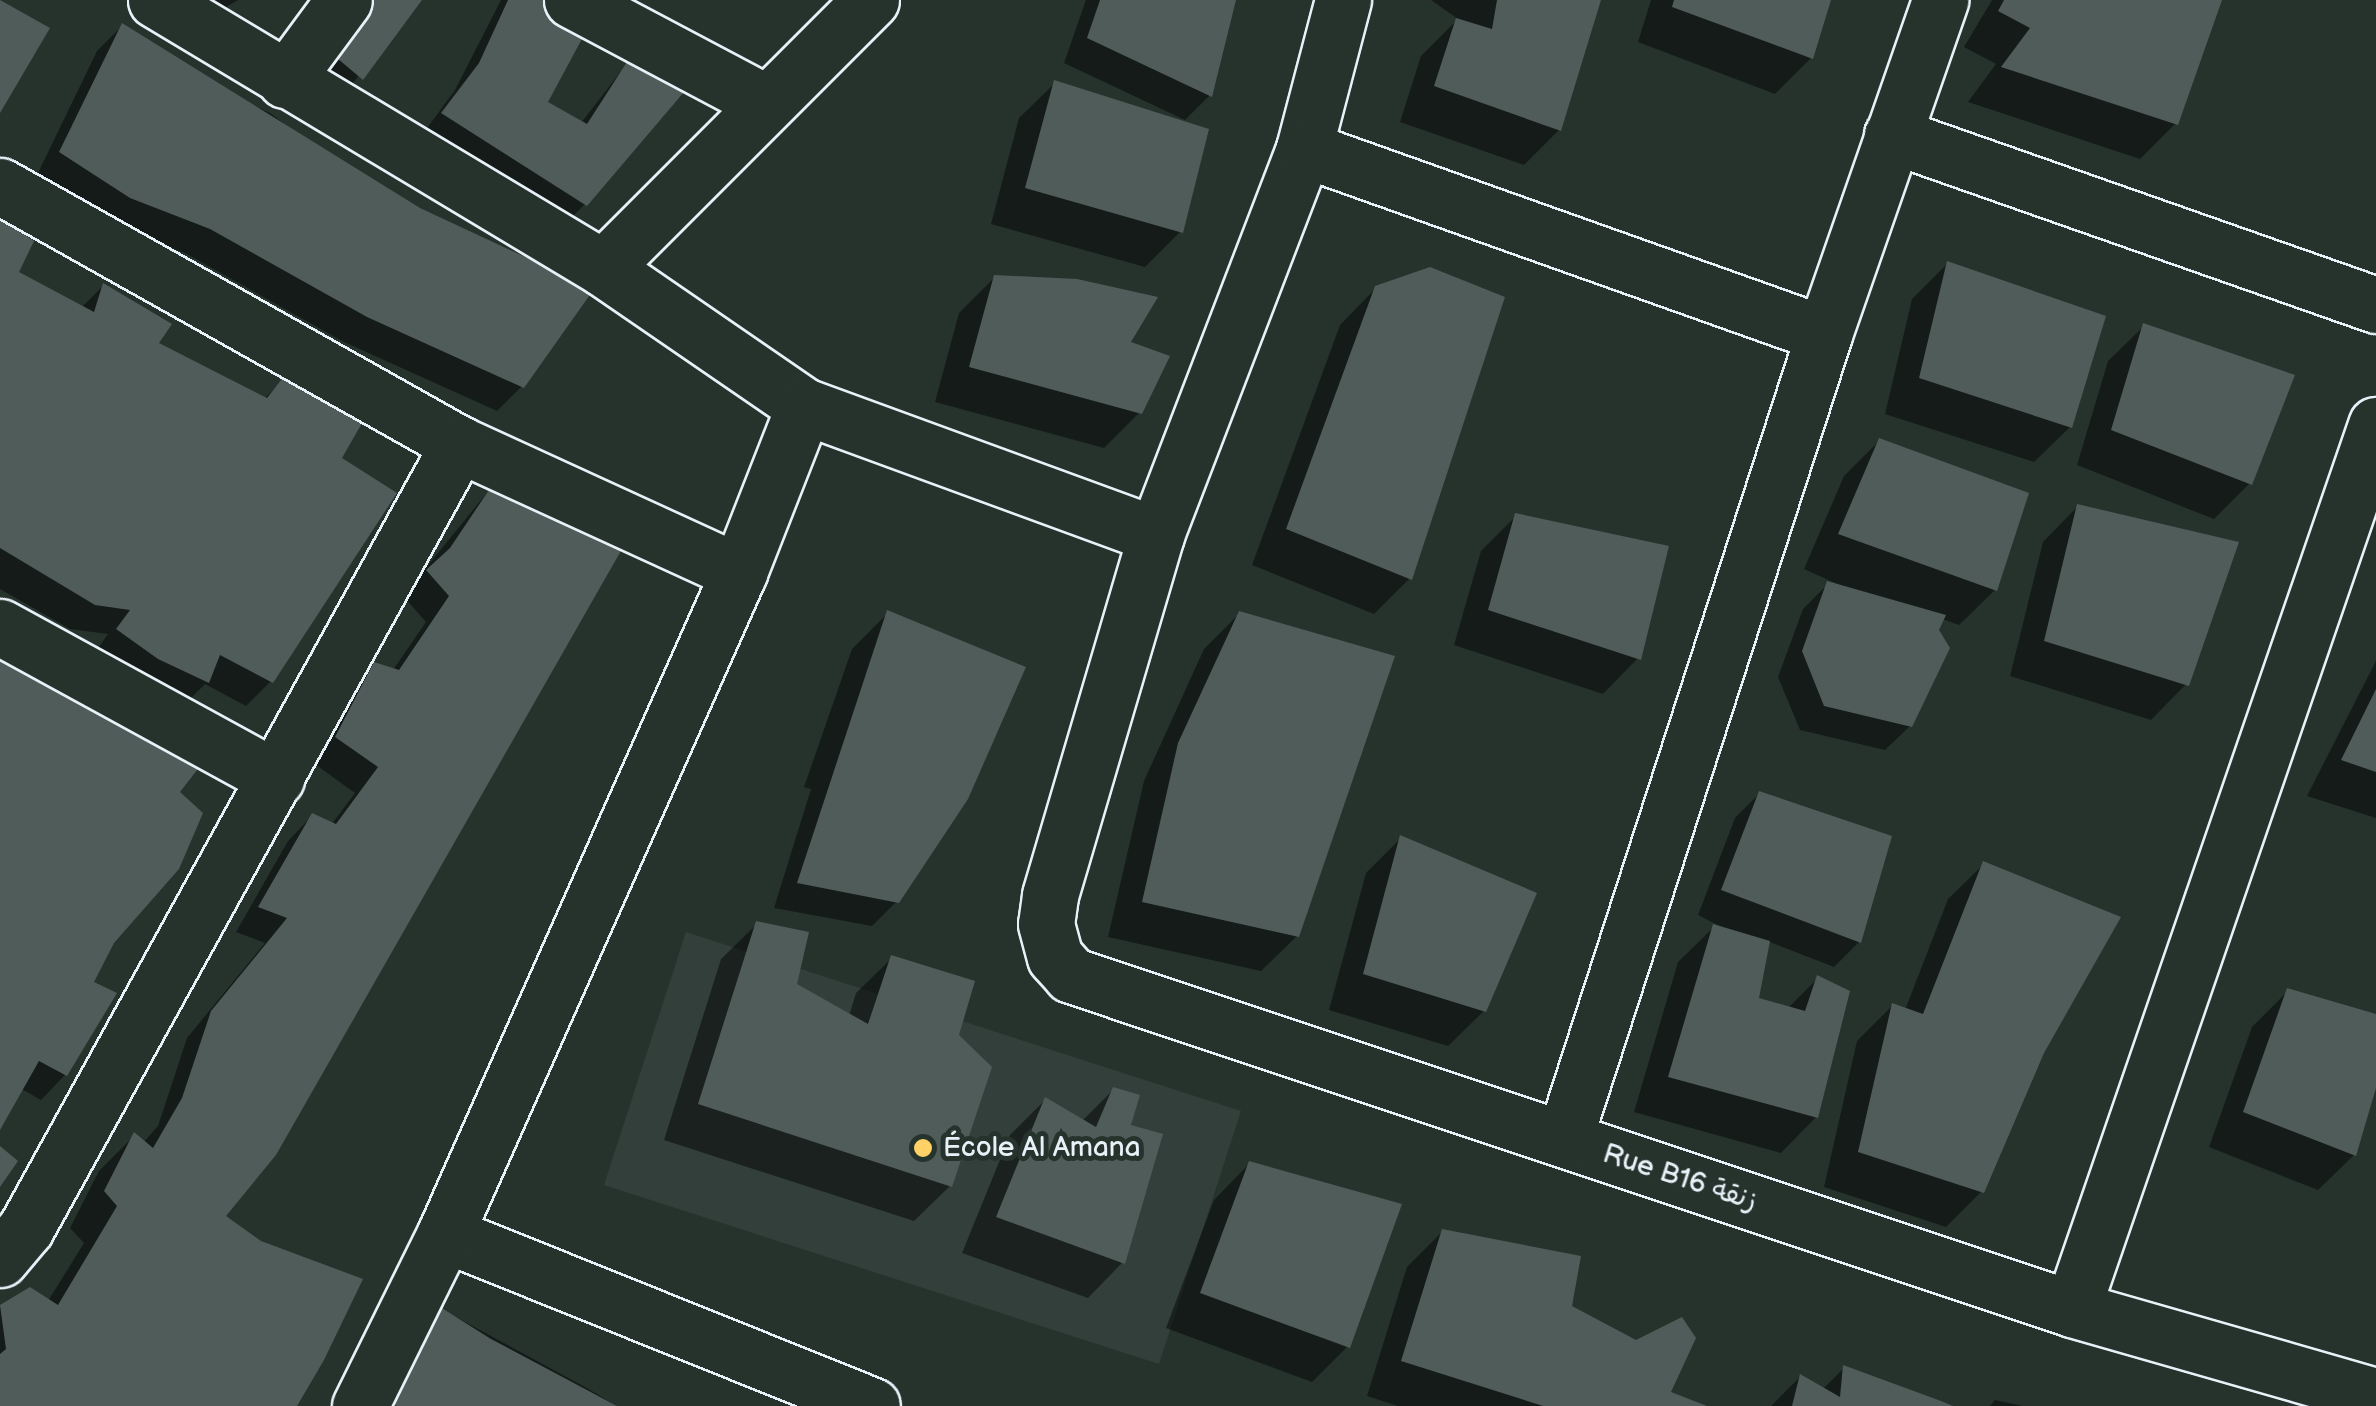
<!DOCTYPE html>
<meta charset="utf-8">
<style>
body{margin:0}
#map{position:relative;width:2376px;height:1406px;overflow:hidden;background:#26332d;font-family:"Balsamiq Sans","Playpen Sans Arabic",sans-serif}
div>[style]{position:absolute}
.built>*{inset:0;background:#333f3a}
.shadow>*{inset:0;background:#0007}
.building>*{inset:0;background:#505c59}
.roads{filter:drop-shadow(2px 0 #e8f1f8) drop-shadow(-2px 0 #e8f1f8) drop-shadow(0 2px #e8f1f8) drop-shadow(0 -2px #e8f1f8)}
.street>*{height:55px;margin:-27.5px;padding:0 27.5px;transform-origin:27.5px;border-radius:27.5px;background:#26332d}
.dots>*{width:28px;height:28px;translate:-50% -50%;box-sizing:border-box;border:5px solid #26332d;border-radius:50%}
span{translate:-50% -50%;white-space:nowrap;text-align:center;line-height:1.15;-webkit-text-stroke:10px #26332d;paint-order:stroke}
.poi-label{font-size:28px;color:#e8f1f8}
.left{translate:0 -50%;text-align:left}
.street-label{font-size:28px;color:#e8f1f8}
</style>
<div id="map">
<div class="built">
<div style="clip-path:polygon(686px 932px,1241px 1111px,1159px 1364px,604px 1185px)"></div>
</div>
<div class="shadow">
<div style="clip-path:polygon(182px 0,238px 0,209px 17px)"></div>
<div style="clip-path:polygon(360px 0,419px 0,337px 103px,308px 78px)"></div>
<div style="clip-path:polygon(501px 0,547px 0,544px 103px,581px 123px,636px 52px,585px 204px,560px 229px,419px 139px,455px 90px)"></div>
<div style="clip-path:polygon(1086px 0,1234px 0,1210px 95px,1185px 120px,1064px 63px)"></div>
<div style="clip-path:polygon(1431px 0,1599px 0,1559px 130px,1524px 165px,1400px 122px,1421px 56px,1458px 19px)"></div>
<div style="clip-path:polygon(1651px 0,1829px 0,1811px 58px,1775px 94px,1638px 42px)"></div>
<div style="clip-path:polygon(1992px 0,2219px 0,2176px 123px,2140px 159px,1968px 102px,1996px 64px,1964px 47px)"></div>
<div style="clip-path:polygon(122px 26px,195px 77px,270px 113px,339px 165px,522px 386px,497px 411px,342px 341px,185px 253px,105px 222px,36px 177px,97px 51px)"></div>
<div style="clip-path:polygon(1055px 83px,1180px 232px,1145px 267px,991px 224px,1019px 118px)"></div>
<div style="clip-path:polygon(0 223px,16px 274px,81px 308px,103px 286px,155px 344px,264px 399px,285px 378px,338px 459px,271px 681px,246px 706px,205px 684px,183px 706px,94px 654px,108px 634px,70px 629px,0 589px)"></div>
<div style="clip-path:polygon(1947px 264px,2070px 427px,2034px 462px,1885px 414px,1912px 299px)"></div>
<div style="clip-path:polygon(995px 277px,1127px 343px,1140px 412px,1104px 448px,935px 402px,959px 313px)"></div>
<div style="clip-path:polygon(1376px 288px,1410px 578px,1374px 614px,1252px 565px,1340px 325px)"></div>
<div style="clip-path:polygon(2144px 326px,2250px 483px,2214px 519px,2077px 465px,2108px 361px)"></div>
<div style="clip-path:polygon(1880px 440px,1995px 590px,1959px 625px,1942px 619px,1910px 726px,1885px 750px,1800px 730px,1778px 677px,1803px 609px,1828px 584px,1855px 592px,1804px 569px,1844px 476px)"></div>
<div style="clip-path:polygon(499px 478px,223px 1216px,293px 1406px,0 1406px,0 1308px,30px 1290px,48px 1301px,84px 1243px,70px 1228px,99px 1171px,134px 1136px,143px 1143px,158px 1126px,187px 1038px,265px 943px,236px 932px,288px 841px,312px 816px,331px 825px,355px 793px,312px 762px,350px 689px,374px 664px,393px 670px,426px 622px,403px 596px)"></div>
<div style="clip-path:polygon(2078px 506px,2186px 684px,2151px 720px,2010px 676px,2043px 542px)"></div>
<div style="clip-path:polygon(1516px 516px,1638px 658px,1603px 694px,1454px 645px,1481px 551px)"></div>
<div style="clip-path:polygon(888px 613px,897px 901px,872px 926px,774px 908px,811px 789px,804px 787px,852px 649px)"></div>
<div style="clip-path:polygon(1240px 613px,1297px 936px,1261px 971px,1108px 937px,1144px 781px,1204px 649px)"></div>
<div style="clip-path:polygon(2376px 661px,2376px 818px,2307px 796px)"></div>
<div style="clip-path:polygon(0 662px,176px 792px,90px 983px,65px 1075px,41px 1100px,20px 1088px,0 1123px)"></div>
<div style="clip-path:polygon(1760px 793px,1859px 942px,1834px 967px,1767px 941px,1756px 1000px,1787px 1009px,1818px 978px,1816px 1117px,1781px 1153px,1634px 1112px,1678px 962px,1714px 927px,1729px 931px,1698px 915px,1735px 818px)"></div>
<div style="clip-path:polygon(1401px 838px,1484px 1011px,1448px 1046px,1329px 1010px,1366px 873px)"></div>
<div style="clip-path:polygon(1984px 864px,2042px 1052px,1982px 1191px,1946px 1227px,1824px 1187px,1857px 1041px,1892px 1006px,1905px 1010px,1948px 899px)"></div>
<div style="clip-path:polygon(757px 924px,794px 986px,849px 1016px,856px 993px,892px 958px,957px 1036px,950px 1186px,914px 1221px,664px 1140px,721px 959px)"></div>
<div style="clip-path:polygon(2288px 991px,2376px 1016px,2376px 1079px,2354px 1155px,2318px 1190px,2209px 1147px,2252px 1027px)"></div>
<div style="clip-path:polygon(1113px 1090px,1128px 1127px,1123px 1262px,1088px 1298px,962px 1253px,1010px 1135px,1045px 1100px,1082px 1121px)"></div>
<div style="clip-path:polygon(1249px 1164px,1348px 1346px,1312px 1382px,1166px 1328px,1214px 1200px)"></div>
<div style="clip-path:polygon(1443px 1231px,1569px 1307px,1668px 1394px,1701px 1406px,1398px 1406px,1367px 1396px,1407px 1267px)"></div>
<div style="clip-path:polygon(430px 1303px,585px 1387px,617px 1406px,368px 1406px)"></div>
<div style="clip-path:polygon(1844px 1368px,1943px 1406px,1771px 1406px,1800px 1377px,1822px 1390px)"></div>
<div style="clip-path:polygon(1995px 1400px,2023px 1406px,1990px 1406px)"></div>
</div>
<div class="building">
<div style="clip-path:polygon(0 0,50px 28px,0 113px)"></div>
<div style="clip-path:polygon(366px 0,422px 0,363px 80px,331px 53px)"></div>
<div style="clip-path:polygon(508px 0,552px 0,591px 22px,548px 102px,587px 124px,636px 48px,684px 92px,587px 206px,441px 113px,479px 63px)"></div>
<div style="clip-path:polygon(1100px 0,1236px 0,1212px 97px,1087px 38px)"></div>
<div style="clip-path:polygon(1497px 0,1601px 0,1561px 131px,1434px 86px,1456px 18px,1492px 29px)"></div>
<div style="clip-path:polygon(1674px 0,1831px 0,1813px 59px,1672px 7px)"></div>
<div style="clip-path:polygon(2004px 0,2222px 0,2178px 125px,2001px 67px,2030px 28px,1998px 11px)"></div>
<div style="clip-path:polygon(122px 23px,420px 208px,594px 289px,524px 388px,367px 317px,210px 229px,130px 198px,59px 152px)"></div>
<div style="clip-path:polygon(1054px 80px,1209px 129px,1183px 233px,1025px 188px)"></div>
<div style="clip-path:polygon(0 219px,34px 241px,19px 272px,94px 312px,103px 283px,172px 324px,159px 343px,267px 398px,285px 375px,362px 423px,342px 458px,397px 493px,273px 683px,220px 655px,209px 683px,158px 659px,116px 629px,130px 610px,95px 605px,0 548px)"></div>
<div style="clip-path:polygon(1947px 261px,2106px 316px,2072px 428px,1919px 378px)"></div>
<div style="clip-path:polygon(1430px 267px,1505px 297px,1412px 580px,1286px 529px,1375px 286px)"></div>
<div style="clip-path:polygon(994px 275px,1077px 279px,1158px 297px,1131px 342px,1170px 356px,1142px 414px,969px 367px)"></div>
<div style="clip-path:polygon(2143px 323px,2295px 375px,2252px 485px,2111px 430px)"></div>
<div style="clip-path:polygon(1879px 438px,2029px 493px,1997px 591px,1838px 534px)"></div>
<div style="clip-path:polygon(499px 475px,630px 535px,276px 1155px,226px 1216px,261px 1241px,363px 1279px,324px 1360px,297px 1406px,0 1406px,0 1354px,6px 1349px,0 1305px,30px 1287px,58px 1305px,117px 1206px,104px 1191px,134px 1132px,153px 1148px,182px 1098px,211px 1011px,287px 918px,258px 907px,312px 813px,336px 824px,378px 767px,335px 737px,374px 662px,399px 670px,449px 596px,426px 570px,450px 548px)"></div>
<div style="clip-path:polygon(2077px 504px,2239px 542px,2189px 686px,2044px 641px)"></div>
<div style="clip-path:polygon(1515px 513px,1669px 546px,1641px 660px,1488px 610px)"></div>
<div style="clip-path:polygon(1827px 581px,1946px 615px,1939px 630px,1950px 648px,1912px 727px,1824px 706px,1802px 651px)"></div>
<div style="clip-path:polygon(887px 610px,1026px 667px,968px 799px,899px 903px,797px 883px)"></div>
<div style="clip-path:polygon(1239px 611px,1395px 656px,1299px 937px,1142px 902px,1178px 743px)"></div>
<div style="clip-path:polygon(0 659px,96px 711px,211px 752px,180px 792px,203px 813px,179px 869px,114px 943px,94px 982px,117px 993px,67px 1076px,39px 1061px,0 1130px)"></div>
<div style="clip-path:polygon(2376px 689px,2376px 772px,2341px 760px)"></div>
<div style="clip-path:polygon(1759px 791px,1892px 836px,1861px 943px,1721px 890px)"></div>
<div style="clip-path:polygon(1400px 835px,1537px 893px,1486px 1012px,1363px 974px)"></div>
<div style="clip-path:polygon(1983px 861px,2121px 917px,2044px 1053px,1984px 1193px,1858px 1152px,1892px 1003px,1923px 1014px)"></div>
<div style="clip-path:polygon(756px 921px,809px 932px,797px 984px,868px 1024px,891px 955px,975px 981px,959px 1035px,992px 1067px,952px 1187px,698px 1104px)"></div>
<div style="clip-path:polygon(1713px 924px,1770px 941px,1759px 998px,1805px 1011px,1817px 975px,1850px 991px,1818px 1118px,1668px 1077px)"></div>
<div style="clip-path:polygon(2287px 988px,2376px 1014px,2376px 1088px,2356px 1156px,2243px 1112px)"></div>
<div style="clip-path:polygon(1113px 1087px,1140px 1095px,1131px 1125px,1163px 1134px,1125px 1264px,996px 1217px,1045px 1097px,1096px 1127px)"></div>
<div style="clip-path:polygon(0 1146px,18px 1161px,0 1187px)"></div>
<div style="clip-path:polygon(1249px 1161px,1402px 1204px,1350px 1348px,1200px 1293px)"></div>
<div style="clip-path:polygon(1442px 1229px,1581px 1256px,1572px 1306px,1636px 1340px,1682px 1317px,1696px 1338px,1671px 1392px,1707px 1406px,1543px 1406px,1401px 1361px)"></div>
<div style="clip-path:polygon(429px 1300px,491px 1339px,617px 1406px,397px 1406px,381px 1400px)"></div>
<div style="clip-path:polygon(1843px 1365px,1941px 1401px,1953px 1406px,1792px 1406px,1800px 1374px,1840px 1397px)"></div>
</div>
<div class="roads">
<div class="street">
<div style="left:156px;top:0;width:521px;rotate:30.94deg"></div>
<div style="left:603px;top:268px;width:244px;rotate:34.5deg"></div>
<div style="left:804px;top:406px;width:375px;rotate:20.1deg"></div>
<div style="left:572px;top:0;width:216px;rotate:27.9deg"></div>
<div style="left:1343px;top:0;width:154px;rotate:104.7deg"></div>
<div style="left:1304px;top:149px;width:413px;rotate:111deg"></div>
<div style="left:1156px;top:535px;width:376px;rotate:106.4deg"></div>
<div style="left:1050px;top:896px;width:28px;rotate:98deg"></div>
<div style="left:1046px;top:924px;width:34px;rotate:75deg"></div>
<div style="left:1055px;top:957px;width:24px;rotate:48deg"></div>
<div style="left:1071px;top:975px;width:1055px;rotate:18.45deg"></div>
<div style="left:2072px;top:1309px;width:316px;rotate:16deg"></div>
<div style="left:285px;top:80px;width:99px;rotate:-53.6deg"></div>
<div style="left:1892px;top:135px;width:513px;rotate:19.35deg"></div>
<div style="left:1304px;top:149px;width:552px;rotate:19.58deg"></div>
<div style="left:0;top:186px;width:527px;rotate:29.34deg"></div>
<div style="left:459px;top:444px;width:308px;rotate:24.6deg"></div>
<div style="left:603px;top:268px;width:379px;rotate:-45deg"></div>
<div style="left:0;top:627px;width:315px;rotate:28.7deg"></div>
<div style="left:1564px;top:1139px;width:846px;rotate:-72.1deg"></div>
<div style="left:1824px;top:334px;width:354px;rotate:-70.8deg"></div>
<div style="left:445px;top:1234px;width:460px;rotate:21.9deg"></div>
<div style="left:0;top:1259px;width:40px;rotate:-50deg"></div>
<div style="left:26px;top:1228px;width:896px;rotate:-61.09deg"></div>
<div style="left:2072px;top:1309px;width:935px;rotate:-71.02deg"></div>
<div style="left:360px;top:1406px;width:192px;rotate:-63.7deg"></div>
<div style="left:445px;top:1234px;width:724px;rotate:-66.05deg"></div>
<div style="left:739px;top:572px;width:178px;rotate:-68.6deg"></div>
</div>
</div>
<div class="dots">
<div style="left:923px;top:1148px;background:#ffd166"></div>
</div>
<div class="poi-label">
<span class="left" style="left:943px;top:1148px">École Al Amana</span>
</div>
<div class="street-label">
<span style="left:1680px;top:1178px;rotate:18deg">Rue B16 زنقة</span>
</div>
</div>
